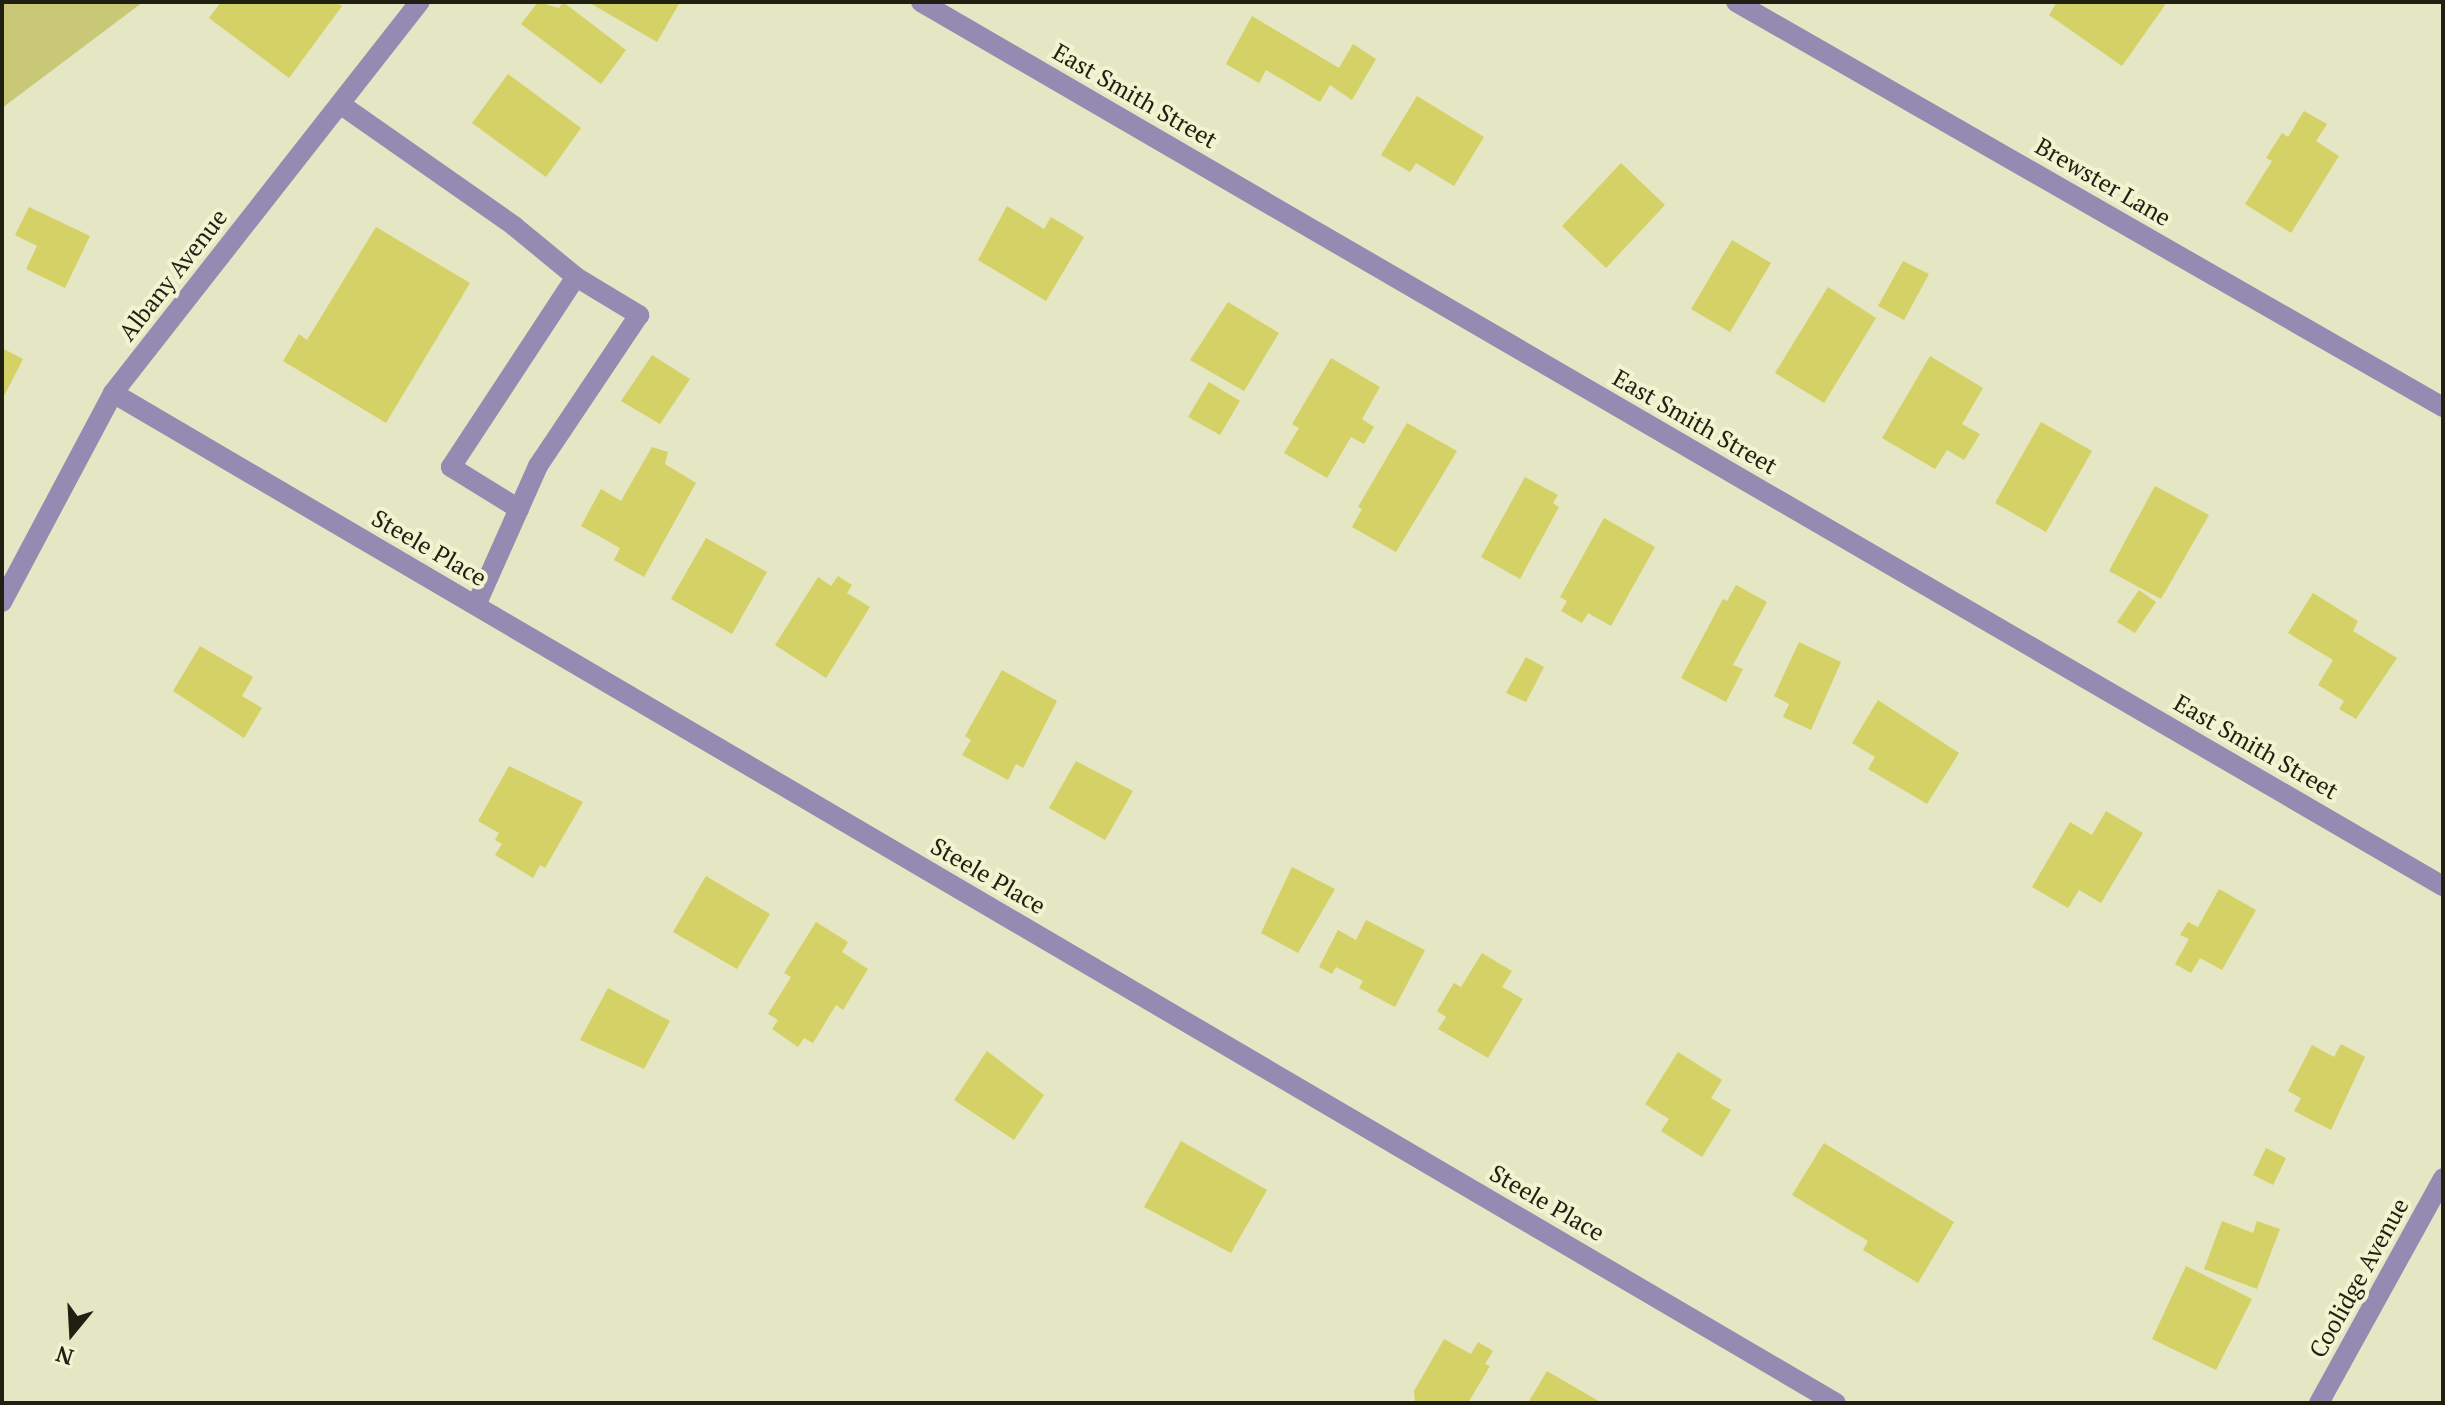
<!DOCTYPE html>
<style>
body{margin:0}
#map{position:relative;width:2445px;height:1405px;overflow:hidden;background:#e5e6c3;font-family:"PT Serif",serif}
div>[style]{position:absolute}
.green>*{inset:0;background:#c9c876}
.building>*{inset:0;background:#d4d166}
.service>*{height:20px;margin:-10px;padding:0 10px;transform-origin:10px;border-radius:10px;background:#948bb2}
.minor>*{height:20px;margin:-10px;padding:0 10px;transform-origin:10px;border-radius:10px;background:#948bb2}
.tertiary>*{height:20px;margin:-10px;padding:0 10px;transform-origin:10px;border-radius:10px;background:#948bb2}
span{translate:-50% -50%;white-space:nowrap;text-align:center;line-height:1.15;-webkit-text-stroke:8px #f2f3d0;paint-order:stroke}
.street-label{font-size:24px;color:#1f1f12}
.frame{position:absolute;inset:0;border:4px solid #1f1f12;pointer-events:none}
.north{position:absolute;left:32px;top:1293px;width:80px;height:80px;-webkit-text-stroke:6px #f2f3d0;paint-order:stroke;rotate:198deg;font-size:22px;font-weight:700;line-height:32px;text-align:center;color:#1f1f12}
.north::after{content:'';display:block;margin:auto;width:28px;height:36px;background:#1f1f12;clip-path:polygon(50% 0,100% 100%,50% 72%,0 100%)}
</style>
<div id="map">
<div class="green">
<div style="clip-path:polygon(2px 2px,143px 2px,2px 108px)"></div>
</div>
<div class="building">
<div style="clip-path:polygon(221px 2px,336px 2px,342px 6px,289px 78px,209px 18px)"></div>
<div style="clip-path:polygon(538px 2px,559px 8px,563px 2px,626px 50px,601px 84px,521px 24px)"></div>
<div style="clip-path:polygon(588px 2px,680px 2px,657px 42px)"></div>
<div style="clip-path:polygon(2057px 2px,2161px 2px,2165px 5px,2122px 66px,2049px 15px)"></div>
<div style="clip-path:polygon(1252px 16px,1339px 68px,1353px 44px,1376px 59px,1352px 100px,1330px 85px,1320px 102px,1266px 70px,1259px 83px,1226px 64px)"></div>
<div style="clip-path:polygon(508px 74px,581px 128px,546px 177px,472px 123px)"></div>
<div style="clip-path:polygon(1417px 96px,1484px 137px,1454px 186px,1416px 163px,1410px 172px,1381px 155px)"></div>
<div style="clip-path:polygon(2304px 111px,2327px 124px,2316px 141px,2339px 156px,2291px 233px,2245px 204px,2272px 161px,2266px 158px,2282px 133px,2288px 137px)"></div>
<div style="clip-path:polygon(1621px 163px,1665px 205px,1606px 268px,1562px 226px)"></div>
<div style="clip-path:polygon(1007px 206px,1044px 229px,1051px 217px,1084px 237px,1046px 301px,978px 260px)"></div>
<div style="clip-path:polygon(29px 207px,90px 236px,65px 288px,26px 269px,37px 246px,15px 235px)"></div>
<div style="clip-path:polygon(376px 227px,470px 283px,386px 423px,283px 361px,299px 334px,307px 340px)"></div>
<div style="clip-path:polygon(1732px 240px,1771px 263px,1730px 332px,1691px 309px)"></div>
<div style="clip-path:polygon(1903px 261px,1929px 274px,1904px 320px,1878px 306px)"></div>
<div style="clip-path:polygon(1828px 287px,1876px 318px,1824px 403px,1775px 373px)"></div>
<div style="clip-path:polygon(1228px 302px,1279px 333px,1244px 391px,1190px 360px)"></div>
<div style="clip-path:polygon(2px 348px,23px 359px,4px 396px,2px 395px)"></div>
<div style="clip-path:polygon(652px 355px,690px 379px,660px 424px,621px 401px)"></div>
<div style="clip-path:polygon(1930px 356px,1983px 388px,1962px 424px,1980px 434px,1964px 460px,1947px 450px,1935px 469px,1882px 438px)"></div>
<div style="clip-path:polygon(1331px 358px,1380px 387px,1362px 419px,1374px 427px,1364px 444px,1351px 437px,1327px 478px,1284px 453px,1299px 428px,1292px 424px)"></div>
<div style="clip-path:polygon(1209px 382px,1240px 401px,1220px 435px,1188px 417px)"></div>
<div style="clip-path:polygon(2041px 422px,2092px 451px,2046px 532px,1995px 503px)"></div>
<div style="clip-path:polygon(1407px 423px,1457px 451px,1396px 552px,1352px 527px,1362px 509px,1358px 507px)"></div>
<div style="clip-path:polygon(652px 447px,668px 452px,665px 464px,696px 483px,644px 577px,614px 560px,620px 548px,581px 526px,601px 489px,621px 501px)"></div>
<div style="clip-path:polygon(1525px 477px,1558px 495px,1553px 503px,1559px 507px,1520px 579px,1481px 557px)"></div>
<div style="clip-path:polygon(2155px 486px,2209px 515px,2161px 599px,2109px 571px)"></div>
<div style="clip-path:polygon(1604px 518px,1655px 547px,1611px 626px,1588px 613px,1582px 623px,1561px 611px,1567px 601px,1560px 597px)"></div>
<div style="clip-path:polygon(706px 538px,767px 572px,732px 634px,671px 599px)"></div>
<div style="clip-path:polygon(838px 576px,852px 585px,847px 593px,870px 607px,826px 678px,775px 645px,818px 577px,831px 586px)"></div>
<div style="clip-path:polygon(1736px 585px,1767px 602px,1733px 665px,1743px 669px,1726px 702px,1681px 678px,1723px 599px,1727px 601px)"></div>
<div style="clip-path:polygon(2139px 590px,2156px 602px,2135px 633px,2117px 622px)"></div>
<div style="clip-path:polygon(2313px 593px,2358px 621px,2353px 631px,2397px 658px,2356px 719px,2339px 709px,2344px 701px,2318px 685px,2333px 660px,2288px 633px)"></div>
<div style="clip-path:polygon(1799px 642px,1841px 662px,1811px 730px,1783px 717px,1789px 704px,1774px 696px)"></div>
<div style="clip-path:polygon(200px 646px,253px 677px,242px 696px,262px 708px,244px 738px,173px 691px)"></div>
<div style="clip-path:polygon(1526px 657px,1544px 667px,1526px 702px,1506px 693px)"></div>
<div style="clip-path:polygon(1002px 670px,1057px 701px,1023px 768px,1016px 764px,1008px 780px,962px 755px,971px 740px,965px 736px)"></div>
<div style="clip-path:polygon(1878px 700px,1959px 753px,1927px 804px,1868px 769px,1875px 757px,1852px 743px)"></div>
<div style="clip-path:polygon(1076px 761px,1133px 791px,1105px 840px,1049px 808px)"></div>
<div style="clip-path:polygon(509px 766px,583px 802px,545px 868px,540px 865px,533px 878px,495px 855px,502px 844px,495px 840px,499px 833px,478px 821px)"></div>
<div style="clip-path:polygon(2106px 811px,2143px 833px,2101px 903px,2079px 890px,2068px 908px,2032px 887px,2070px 822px,2092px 835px)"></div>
<div style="clip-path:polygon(1292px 867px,1335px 889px,1298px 953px,1261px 933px)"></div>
<div style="clip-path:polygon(706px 876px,770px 914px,737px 969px,673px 932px)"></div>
<div style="clip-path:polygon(2219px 889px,2256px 910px,2222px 970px,2200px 958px,2191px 973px,2175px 964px,2189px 939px,2180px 935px,2188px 922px,2198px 927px)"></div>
<div style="clip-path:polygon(1366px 920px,1425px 950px,1395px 1007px,1359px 988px,1363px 981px,1336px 967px,1332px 974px,1319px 967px,1338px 930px,1356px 940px)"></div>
<div style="clip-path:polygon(816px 922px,848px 942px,842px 952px,868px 969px,843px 1010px,836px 1005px,813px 1043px,804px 1038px,798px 1047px,772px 1029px,778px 1020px,768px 1014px,791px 977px,784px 973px)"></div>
<div style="clip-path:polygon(1482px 953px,1512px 971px,1502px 987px,1523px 999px,1488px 1058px,1438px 1029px,1446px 1017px,1437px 1011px,1454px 983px,1461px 987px)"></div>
<div style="clip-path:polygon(608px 988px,670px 1021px,644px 1069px,580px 1040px)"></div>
<div style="clip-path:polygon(2341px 1044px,2365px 1057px,2331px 1130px,2294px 1111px,2301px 1098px,2288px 1091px,2312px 1045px,2334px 1057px)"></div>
<div style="clip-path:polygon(987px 1051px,1044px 1095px,1014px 1140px,954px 1100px)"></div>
<div style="clip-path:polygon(1678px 1052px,1722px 1080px,1711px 1098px,1731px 1110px,1702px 1157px,1661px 1131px,1669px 1119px,1645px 1104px)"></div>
<div style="clip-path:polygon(1181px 1141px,1267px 1190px,1231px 1253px,1144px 1207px)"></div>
<div style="clip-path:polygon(1824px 1143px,1954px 1222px,1918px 1283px,1863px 1250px,1868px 1241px,1792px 1195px)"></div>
<div style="clip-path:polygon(2266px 1148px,2286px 1158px,2273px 1185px,2253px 1175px)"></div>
<div style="clip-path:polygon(2222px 1221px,2253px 1233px,2257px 1221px,2280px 1229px,2257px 1289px,2204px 1269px)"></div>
<div style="clip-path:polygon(2186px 1266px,2252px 1299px,2216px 1370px,2152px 1339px)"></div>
<div style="clip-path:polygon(1444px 1339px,1471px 1354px,1478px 1342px,1493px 1351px,1485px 1364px,1490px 1366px,1468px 1403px,1415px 1403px,1414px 1391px)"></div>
<div style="clip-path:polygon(1547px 1371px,1602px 1403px,1528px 1403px)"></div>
</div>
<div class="service">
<div style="left:340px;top:104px;width:213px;rotate:35deg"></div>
<div style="left:514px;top:226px;width:80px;rotate:39.4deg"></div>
<div style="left:576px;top:277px;width:74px;rotate:31.1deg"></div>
<div style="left:639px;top:315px;width:182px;rotate:123.8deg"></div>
<div style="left:538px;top:466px;width:152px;rotate:114deg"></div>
<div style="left:519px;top:509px;width:80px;rotate:-148.3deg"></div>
<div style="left:451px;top:467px;width:227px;rotate:-56.7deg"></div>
</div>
<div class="minor">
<div style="left:921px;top:2px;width:1760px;rotate:30.15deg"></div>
<div style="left:1736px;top:2px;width:815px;rotate:29.81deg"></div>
<div style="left:113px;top:393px;width:1997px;rotate:30.38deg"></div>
<div style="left:2319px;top:1403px;width:257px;rotate:-61.1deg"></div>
</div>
<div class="tertiary">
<div style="left:2px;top:602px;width:237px;rotate:-62deg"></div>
<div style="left:113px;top:393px;width:497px;rotate:-51.9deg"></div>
</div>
<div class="street-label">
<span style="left:1135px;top:96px;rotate:30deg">East Smith Street</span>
<span style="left:2103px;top:182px;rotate:30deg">Brewster Lane</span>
<span style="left:173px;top:275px;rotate:-52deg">Albany Avenue</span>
<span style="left:1695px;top:422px;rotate:30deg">East Smith Street</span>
<span style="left:429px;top:548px;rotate:30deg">Steele Place</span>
<span style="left:2256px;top:747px;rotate:30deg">East Smith Street</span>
<span style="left:988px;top:876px;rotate:30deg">Steele Place</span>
<span style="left:1547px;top:1203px;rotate:30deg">Steele Place</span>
<span style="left:2359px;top:1278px;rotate:-61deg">Coolidge Avenue</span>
</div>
<div class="frame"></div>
<div class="north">N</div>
</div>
